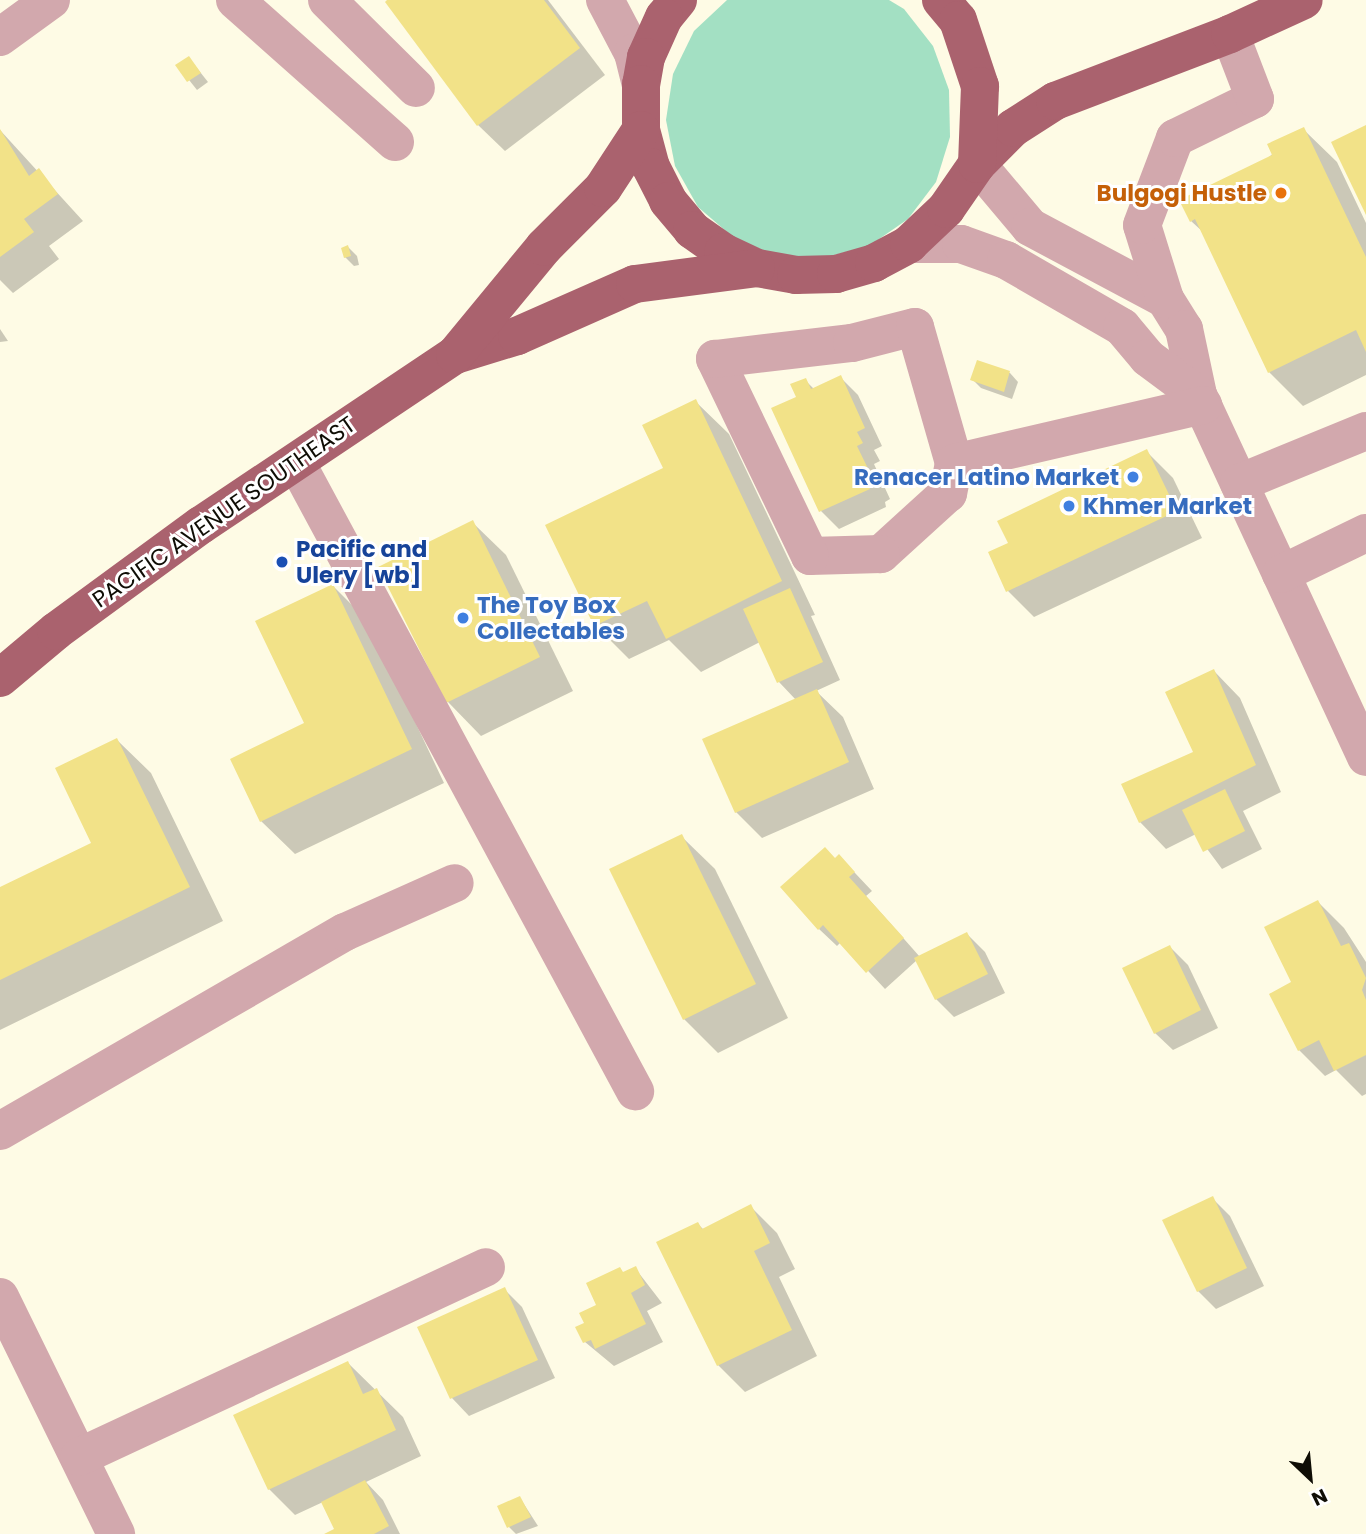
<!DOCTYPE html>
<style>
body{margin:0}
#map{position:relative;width:1366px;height:1534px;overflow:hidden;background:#fefbe5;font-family:Poppins,sans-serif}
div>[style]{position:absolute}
.green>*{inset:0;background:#a3e0c3}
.shadow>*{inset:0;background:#0003}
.building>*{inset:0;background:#f2e288}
.minor>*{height:38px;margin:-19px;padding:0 19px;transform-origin:19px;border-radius:19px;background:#d2a8ad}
.major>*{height:38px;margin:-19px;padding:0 19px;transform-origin:19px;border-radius:19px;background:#aa626e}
.dots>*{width:19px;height:19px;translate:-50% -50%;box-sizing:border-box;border:4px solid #fff;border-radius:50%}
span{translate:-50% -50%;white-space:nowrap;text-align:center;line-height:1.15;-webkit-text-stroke:6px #fff;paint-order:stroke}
.food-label{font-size:23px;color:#c56008;font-weight:700}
.right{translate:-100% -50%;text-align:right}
.shop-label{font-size:23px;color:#366cbe;font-weight:700}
.left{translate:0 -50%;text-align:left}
.street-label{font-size:23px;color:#0f0d05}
.transit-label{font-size:23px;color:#164399;font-weight:700}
.north{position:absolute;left:1275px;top:1443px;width:70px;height:70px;-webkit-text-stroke:5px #fff;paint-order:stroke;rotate:154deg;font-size:19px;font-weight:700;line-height:28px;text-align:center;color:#0f0d05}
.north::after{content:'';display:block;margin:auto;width:24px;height:32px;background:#0f0d05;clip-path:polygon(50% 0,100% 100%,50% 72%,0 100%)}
</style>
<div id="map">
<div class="green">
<div style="clip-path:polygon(727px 0,889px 0,904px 9px,933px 46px,949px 90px,950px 137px,936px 182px,908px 219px,869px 246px,823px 258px,777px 256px,734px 238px,698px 207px,675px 166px,666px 120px,673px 74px,694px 31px)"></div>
</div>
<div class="shadow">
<div style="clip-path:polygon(390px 0,548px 0,605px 75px,505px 151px,478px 125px)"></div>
<div style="clip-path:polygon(189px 58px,208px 82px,197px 90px,178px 66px)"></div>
<div style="clip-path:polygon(1303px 129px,1337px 162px,1366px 223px,1366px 375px,1303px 406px,1269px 372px,1203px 232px,1191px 221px)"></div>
<div style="clip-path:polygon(0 130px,83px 221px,49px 246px,59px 259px,13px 293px,0 280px)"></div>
<div style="clip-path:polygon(348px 247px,357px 256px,359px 265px,354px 266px,345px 257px)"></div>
<div style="clip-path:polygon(0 329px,8px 341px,0 342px)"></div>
<div style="clip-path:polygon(978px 362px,1010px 373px,1018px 382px,1012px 399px,981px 388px,972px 379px)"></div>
<div style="clip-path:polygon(840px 377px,858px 395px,882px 446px,874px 450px,880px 461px,874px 464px,890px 499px,885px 502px,886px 507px,839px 529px,821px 511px,773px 409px,798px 398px,805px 380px,814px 389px)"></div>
<div style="clip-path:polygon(695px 401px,729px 434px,815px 615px,811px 616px,840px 680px,816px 691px,843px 717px,874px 789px,762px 838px,736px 812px,796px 700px,779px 682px,760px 642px,701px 672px,669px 640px,629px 659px,595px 625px,547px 526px,666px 469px)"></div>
<div style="clip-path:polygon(1147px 452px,1173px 478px,1202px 538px,1034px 617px,1008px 591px,1010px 543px)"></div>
<div style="clip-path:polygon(472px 522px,506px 555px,573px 691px,481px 736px,448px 702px,381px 567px)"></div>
<div style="clip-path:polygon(333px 586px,367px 620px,444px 783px,295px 854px,261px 821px,306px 724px)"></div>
<div style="clip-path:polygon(1214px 671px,1240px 698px,1281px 792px,1243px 811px,1262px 849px,1222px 869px,1196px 834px,1166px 849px,1140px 822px,1195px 753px)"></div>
<div style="clip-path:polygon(117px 740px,151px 773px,223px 921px,0 1030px,0 889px,93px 843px)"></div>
<div style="clip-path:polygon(681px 836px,715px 869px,788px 1018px,718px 1053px,684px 1019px)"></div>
<div style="clip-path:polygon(839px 856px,872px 891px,866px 896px,920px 957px,967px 934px,985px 952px,1005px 993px,954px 1017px,936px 999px,917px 960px,885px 989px,841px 942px,837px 946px,819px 929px)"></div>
<div style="clip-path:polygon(1318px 902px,1344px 928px,1366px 962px,1366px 1094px,1362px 1096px,1336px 1070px,1325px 1076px,1299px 1050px,1293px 983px)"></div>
<div style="clip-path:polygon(1170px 947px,1188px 965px,1218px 1028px,1173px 1050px,1155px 1033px)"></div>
<div style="clip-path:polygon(1212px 1198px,1230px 1216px,1264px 1286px,1216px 1309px,1198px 1291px,1165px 1221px)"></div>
<div style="clip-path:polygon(750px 1206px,777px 1233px,795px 1269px,779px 1277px,817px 1356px,745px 1392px,718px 1365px,658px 1243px,698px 1224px,704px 1230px)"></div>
<div style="clip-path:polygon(635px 1268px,662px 1303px,647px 1311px,663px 1342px,614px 1366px,585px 1342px,578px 1328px,586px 1324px,624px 1274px)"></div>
<div style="clip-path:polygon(504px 1289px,522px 1307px,555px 1378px,469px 1416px,452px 1398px,419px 1328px)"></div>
<div style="clip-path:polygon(348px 1363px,403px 1417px,421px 1456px,366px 1482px,383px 1500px,400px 1534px,328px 1534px,337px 1529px,323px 1502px,295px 1515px,269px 1489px)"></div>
<div style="clip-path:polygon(520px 1498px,538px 1526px,516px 1534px,509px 1527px)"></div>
</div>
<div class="building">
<div style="clip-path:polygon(387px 0,544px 0,580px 48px,477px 126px,385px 2px)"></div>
<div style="clip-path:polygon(189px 56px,201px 73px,187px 82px,175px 65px)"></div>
<div style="clip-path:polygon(1366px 125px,1366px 215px,1331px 142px)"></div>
<div style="clip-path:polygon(1304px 127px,1366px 257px,1366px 352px,1356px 330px,1268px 373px,1195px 219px,1190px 222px,1179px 200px,1272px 155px,1267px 144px)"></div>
<div style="clip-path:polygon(0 129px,29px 176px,39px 168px,58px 194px,24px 219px,34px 232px,0 257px)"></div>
<div style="clip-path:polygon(348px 245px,351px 256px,344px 258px,341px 248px)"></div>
<div style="clip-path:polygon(977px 360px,1010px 371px,1004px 392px,970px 380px)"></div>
<div style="clip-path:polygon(841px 375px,865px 428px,857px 432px,863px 443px,857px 446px,874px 481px,868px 484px,870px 489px,819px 512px,771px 408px,796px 397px,790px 384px,806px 378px,811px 389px)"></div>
<div style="clip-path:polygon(696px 399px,782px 581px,666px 639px,647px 601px,594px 626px,545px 525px,663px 468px,642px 425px)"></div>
<div style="clip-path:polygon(1147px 449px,1177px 511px,1006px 592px,988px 552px,1008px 543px,997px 521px)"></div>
<div style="clip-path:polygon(473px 520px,540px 657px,446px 703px,378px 567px)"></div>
<div style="clip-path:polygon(333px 584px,412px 749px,260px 822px,230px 759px,304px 723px,255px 621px)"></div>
<div style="clip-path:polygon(790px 588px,823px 662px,777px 683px,743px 609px)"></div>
<div style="clip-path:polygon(1214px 669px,1256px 765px,1139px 823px,1121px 784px,1193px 752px,1165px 692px)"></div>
<div style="clip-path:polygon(817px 689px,849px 762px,735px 813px,702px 739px)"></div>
<div style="clip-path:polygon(117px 738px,190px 887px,0 980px,0 887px,91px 843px,55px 768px)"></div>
<div style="clip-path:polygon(1225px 789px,1245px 831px,1203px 852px,1182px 810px)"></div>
<div style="clip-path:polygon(682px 834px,756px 984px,683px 1020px,609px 869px)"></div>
<div style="clip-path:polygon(825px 847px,835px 858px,839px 854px,855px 872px,849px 877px,904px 938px,866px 973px,823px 925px,818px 930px,780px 887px)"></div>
<div style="clip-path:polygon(1318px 900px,1341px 946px,1349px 943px,1366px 978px,1362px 990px,1366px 1000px,1366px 1055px,1334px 1071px,1319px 1040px,1298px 1051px,1269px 994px,1291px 982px,1264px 927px)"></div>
<div style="clip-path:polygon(967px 932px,988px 974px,935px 1000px,914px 958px)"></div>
<div style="clip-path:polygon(1170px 945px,1201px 1010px,1154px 1034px,1122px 968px)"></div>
<div style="clip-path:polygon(1213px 1196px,1247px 1268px,1197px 1292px,1162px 1220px)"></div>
<div style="clip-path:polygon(751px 1204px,770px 1243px,754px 1251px,792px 1330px,717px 1366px,656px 1242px,698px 1222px,702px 1229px)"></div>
<div style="clip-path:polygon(636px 1266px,645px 1285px,631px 1293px,646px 1324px,595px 1349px,591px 1340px,583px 1343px,575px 1327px,584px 1323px,579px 1313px,596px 1305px,586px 1283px,620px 1267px,623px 1272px)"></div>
<div style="clip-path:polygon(505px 1287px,538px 1360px,450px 1399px,417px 1327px)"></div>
<div style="clip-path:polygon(348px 1361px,363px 1394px,377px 1388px,396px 1430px,268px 1490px,233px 1415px)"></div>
<div style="clip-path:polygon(365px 1480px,389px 1526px,374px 1534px,324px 1534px,334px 1529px,321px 1502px)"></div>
<div style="clip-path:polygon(520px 1496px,531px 1517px,507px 1528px,497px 1506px)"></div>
</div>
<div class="minor">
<div style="left:235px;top:0;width:214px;rotate:41.6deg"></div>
<div style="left:327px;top:0;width:125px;rotate:44.7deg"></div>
<div style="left:605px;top:0;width:60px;rotate:62.2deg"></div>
<div style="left:633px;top:53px;width:32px;rotate:76deg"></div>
<div style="left:0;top:37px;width:63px;rotate:-36deg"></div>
<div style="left:977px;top:164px;width:82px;rotate:49.9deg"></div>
<div style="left:1030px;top:227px;width:153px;rotate:28.1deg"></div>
<div style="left:1165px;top:299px;width:36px;rotate:58deg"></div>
<div style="left:1184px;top:329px;width:67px;rotate:78deg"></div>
<div style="left:1198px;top:395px;width:399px;rotate:65.1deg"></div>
<div style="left:909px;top:244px;width:52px"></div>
<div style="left:961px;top:244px;width:48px;rotate:19.6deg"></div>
<div style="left:1006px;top:260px;width:134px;rotate:30deg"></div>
<div style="left:1122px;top:327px;width:40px;rotate:50deg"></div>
<div style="left:1148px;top:358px;width:62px;rotate:36.5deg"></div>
<div style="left:1165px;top:299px;width:77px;rotate:-107.3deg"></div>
<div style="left:1142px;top:225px;width:93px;rotate:-69.2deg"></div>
<div style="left:1175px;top:138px;width:89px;rotate:-26deg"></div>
<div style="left:1255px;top:99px;width:70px;rotate:-111deg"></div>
<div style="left:296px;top:462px;width:715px;rotate:61.68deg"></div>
<div style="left:954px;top:463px;width:31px;rotate:101deg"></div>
<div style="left:948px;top:493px;width:91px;rotate:137.7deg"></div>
<div style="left:881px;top:554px;width:71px;rotate:178.4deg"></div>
<div style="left:810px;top:556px;width:219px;rotate:-115.7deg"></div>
<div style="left:715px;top:359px;width:138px;rotate:-6.7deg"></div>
<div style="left:852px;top:343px;width:65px;rotate:-14.3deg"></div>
<div style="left:915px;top:327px;width:141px;rotate:74deg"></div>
<div style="left:954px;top:463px;width:256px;rotate:-13.1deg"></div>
<div style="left:1239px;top:483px;width:137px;rotate:-22.3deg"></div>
<div style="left:1281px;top:574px;width:94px;rotate:-25.8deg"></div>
<div style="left:0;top:1131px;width:398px;rotate:-30deg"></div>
<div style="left:345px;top:932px;width:120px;rotate:-24deg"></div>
<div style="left:0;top:1297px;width:264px;rotate:63.9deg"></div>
<div style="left:79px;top:1457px;width:449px;rotate:-25deg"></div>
</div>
<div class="major">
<div style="left:678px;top:0;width:22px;rotate:129deg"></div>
<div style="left:664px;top:17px;width:44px;rotate:114.2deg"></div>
<div style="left:646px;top:57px;width:27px;rotate:100deg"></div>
<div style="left:641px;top:84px;width:46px;rotate:90deg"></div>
<div style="left:641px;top:130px;width:38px;rotate:75deg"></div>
<div style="left:651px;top:167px;width:38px;rotate:63deg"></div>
<div style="left:668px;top:201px;width:38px;rotate:50deg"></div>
<div style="left:692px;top:230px;width:38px;rotate:35deg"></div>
<div style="left:723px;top:252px;width:38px;rotate:25deg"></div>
<div style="left:757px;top:268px;width:40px;rotate:10deg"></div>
<div style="left:796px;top:275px;width:40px;rotate:-1.4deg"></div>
<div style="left:836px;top:274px;width:40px;rotate:-16deg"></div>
<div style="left:874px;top:263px;width:40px;rotate:-28deg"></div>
<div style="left:909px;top:244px;width:51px;rotate:-43.4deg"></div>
<div style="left:946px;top:209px;width:55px;rotate:-55.4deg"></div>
<div style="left:977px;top:164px;width:51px;rotate:-45deg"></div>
<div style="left:1013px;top:128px;width:50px;rotate:-32.7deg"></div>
<div style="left:1055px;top:101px;width:187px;rotate:-20.9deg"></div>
<div style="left:1230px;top:34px;width:81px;rotate:-24.7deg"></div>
<div style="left:941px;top:0;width:26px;rotate:50deg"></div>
<div style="left:958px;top:20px;width:70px;rotate:71.6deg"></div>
<div style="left:980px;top:86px;width:78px;rotate:92.2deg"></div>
<div style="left:455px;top:355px;width:65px;rotate:-17deg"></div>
<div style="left:517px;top:336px;width:129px;rotate:-23.8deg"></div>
<div style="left:635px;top:284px;width:122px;rotate:-7.5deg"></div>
<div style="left:0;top:678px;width:73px;rotate:-40deg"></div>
<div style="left:56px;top:631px;width:180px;rotate:-36.2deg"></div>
<div style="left:201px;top:525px;width:306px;rotate:-33.8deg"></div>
<div style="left:455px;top:355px;width:140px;rotate:-50.5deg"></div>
<div style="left:544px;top:247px;width:83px;rotate:-45deg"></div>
<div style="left:603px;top:188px;width:69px;rotate:-56.8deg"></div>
</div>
<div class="dots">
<div style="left:1281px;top:193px;background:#e8710a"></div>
<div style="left:1133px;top:477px;background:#3f7fe0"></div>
<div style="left:1069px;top:506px;background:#3f7fe0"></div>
<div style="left:282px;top:562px;background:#1a4fb4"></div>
<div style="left:463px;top:618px;background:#3f7fe0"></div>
</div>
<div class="food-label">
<span class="right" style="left:1267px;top:193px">Bulgogi Hustle</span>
</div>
<div class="shop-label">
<span class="right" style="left:1119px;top:477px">Renacer Latino Market</span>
<span class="left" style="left:1083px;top:506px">Khmer Market</span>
<span class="left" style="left:477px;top:618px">The Toy Box<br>Collectables</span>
</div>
<div class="street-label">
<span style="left:224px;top:512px;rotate:-35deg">PACIFIC AVENUE SOUTHEAST</span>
</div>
<div class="transit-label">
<span class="left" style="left:296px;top:562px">Pacific and<br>Ulery [wb]</span>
</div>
<div class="north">N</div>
</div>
